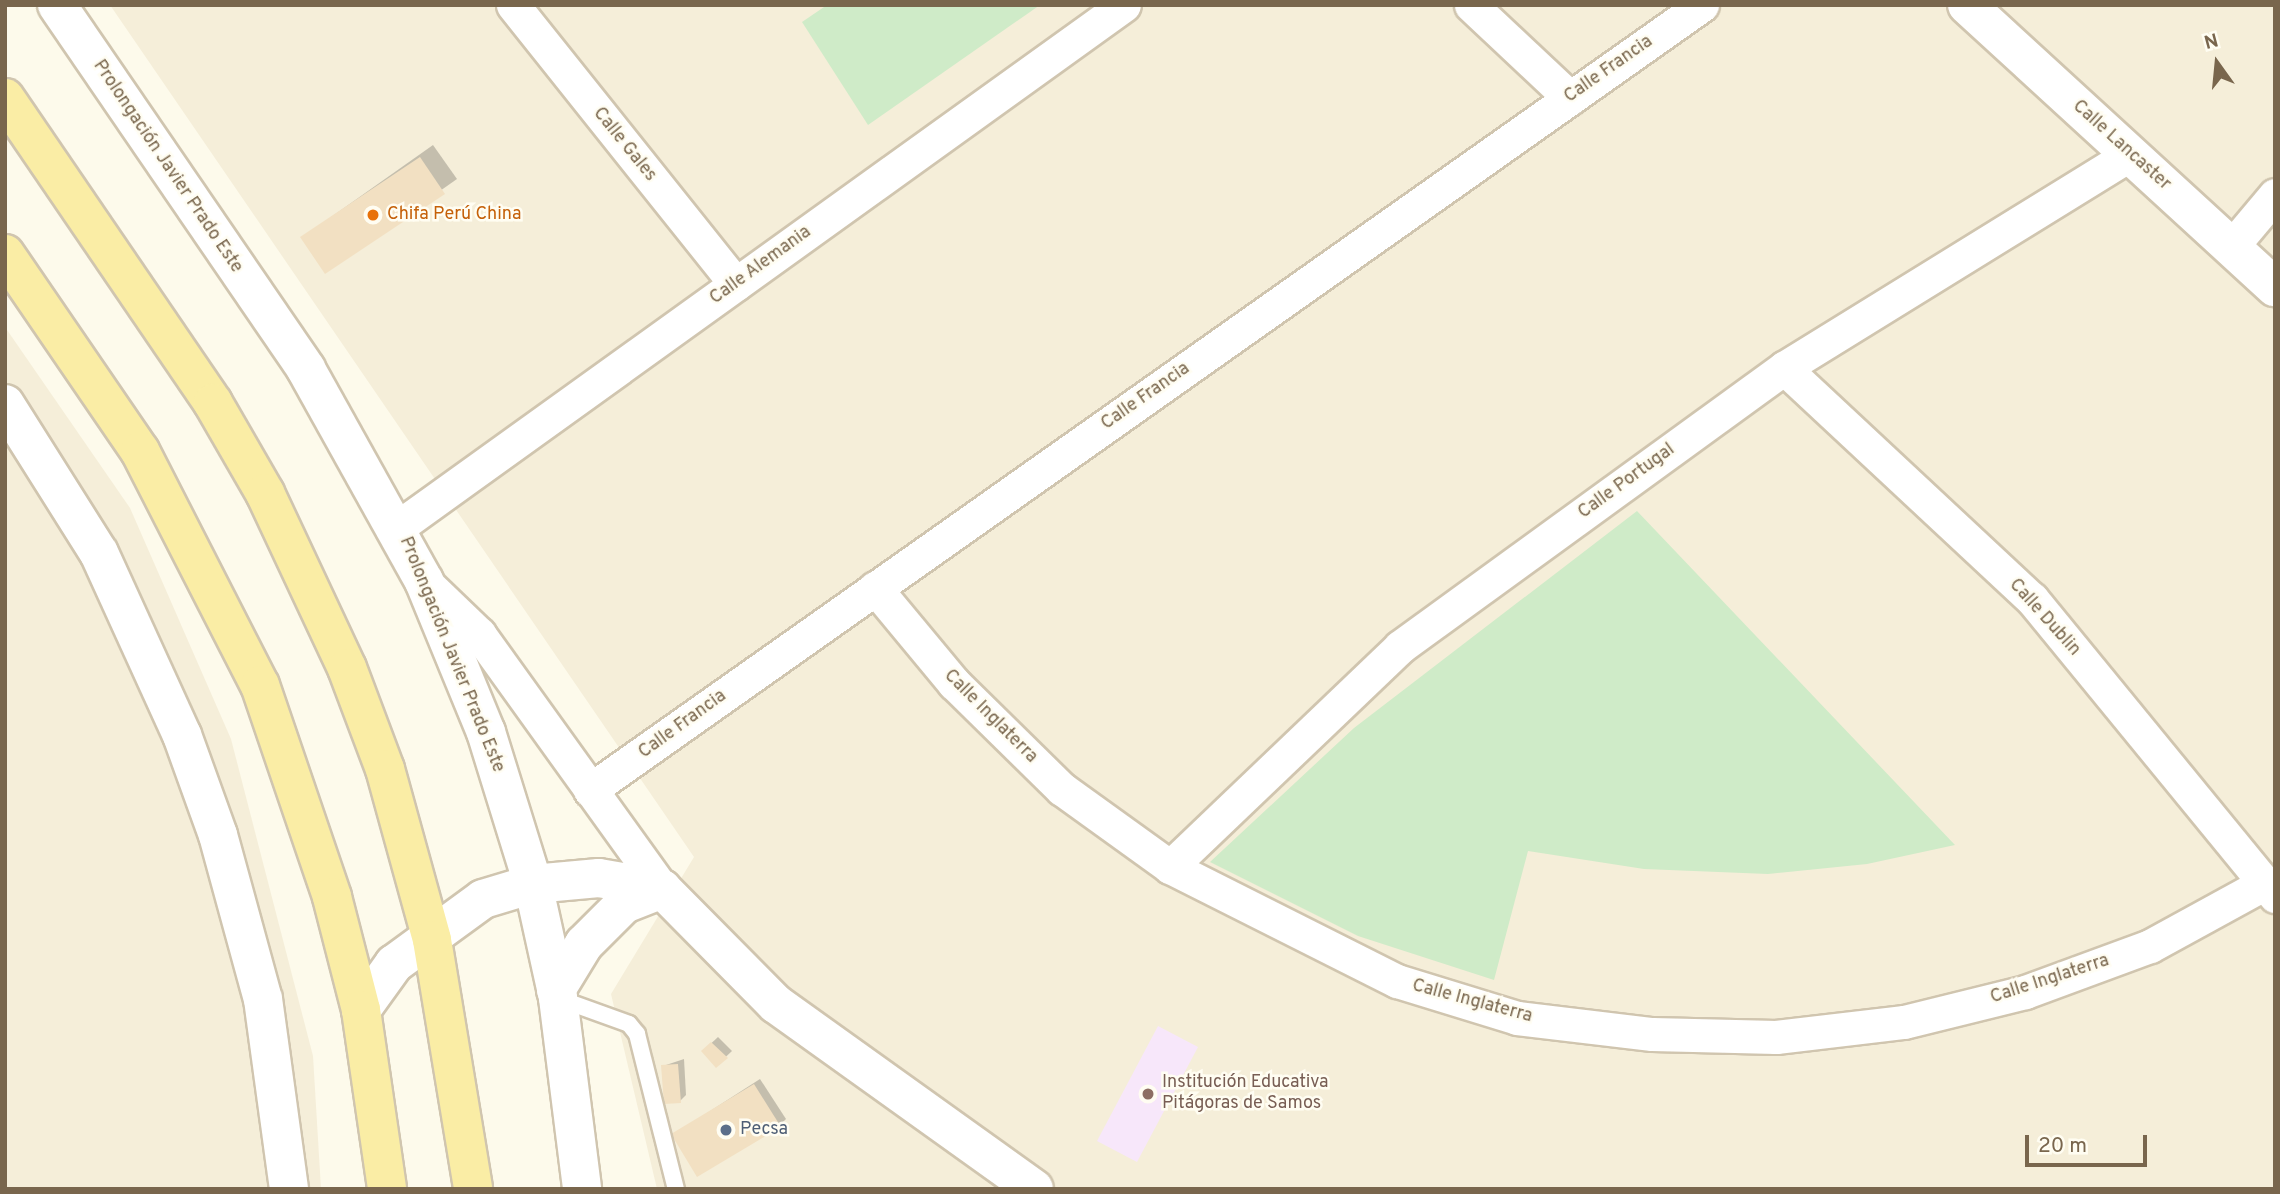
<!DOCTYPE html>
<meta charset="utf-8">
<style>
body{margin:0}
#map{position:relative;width:2280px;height:1194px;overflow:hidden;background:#fdfaeb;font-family:Overpass,sans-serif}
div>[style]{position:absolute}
.residential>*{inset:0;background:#f5eed9}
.education>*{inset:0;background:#f7e7fa}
.green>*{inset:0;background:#cfebc8}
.shadow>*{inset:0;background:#0003}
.building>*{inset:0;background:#f2e0c2}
.roads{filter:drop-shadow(2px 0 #d0c5af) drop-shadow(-2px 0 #d0c5af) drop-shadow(0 2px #d0c5af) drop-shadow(0 -2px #d0c5af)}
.service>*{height:16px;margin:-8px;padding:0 8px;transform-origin:8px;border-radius:8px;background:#fff}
.minor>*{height:33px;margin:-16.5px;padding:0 16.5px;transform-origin:16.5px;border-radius:16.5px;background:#fff}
.tertiary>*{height:38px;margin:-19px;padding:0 19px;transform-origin:19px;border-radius:19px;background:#fff}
.primary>*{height:38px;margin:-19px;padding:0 19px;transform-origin:19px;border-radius:19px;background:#faeda5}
.dots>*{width:19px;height:19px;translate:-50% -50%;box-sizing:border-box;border:4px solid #fffdf2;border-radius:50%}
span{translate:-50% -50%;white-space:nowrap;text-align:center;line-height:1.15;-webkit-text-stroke:5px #fffdf2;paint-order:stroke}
.street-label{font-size:18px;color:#79664d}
.food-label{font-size:18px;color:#c56008}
.left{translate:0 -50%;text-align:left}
.education-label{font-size:18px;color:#785e54}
.service-label{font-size:18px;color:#4e5e75}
.frame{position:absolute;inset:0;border:7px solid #79664d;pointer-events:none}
.north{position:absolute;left:2182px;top:28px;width:70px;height:70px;-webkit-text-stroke:5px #fffdf2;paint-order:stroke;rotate:345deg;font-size:19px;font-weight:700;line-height:28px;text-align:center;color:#79664d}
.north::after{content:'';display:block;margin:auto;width:24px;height:32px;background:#79664d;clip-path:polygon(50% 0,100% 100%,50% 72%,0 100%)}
.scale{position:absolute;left:2025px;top:1135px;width:122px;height:32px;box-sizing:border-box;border:4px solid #79664d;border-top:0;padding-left:9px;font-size:21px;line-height:24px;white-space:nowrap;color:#79664d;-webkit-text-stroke:5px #fffdf2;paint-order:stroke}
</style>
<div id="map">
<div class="residential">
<div style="clip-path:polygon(110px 5px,2275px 5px,2275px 1189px,657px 1189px,611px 994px,694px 857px)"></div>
<div style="clip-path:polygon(5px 327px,130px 508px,231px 739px,313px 1056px,321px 1189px,5px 1189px)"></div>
</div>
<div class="education">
<div style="clip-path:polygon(1158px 1026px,1198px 1047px,1137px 1162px,1097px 1141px)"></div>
</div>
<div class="green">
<div style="clip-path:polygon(827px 5px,1040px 5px,868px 125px,802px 22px)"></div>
<div style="clip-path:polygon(1637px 511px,1955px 845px,1867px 864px,1768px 874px,1644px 869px,1528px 851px,1494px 980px,1358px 936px,1210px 862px,1354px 728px)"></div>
</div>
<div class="shadow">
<div style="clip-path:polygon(433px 145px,457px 179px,326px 271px,303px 237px)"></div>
<div style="clip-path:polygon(718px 1037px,732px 1051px,716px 1066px,703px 1051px)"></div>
<div style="clip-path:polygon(684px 1059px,686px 1095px,680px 1101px,663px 1066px)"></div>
<div style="clip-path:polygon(760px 1079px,786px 1119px,780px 1125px,673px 1135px)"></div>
</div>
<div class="building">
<div style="clip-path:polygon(420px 157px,445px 194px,325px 274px,300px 237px)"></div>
<div style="clip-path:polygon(711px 1042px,728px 1058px,716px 1068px,701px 1051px)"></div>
<div style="clip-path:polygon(678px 1064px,681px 1103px,664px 1104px,661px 1065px)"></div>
<div style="clip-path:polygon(754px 1084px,781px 1127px,697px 1177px,671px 1134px)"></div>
</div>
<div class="roads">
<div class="service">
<div style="left:560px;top:999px;width:73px;rotate:19.9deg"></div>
<div style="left:629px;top:1024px;width:13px;rotate:51deg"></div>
<div style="left:637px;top:1034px;width:160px;rotate:75.9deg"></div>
</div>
<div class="minor">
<div style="left:513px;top:5px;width:357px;rotate:51.4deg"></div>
<div style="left:1471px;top:5px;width:136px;rotate:43.2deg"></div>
<div style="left:2233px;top:245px;width:65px;rotate:-50deg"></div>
<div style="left:1784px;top:368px;width:339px;rotate:43deg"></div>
<div style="left:2032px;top:599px;width:384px;rotate:50.7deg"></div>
<div style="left:398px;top:527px;width:894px;rotate:-35.72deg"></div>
<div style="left:426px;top:583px;width:74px;rotate:43.9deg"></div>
<div style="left:479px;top:634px;width:314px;rotate:54.3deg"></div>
<div style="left:875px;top:588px;width:124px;rotate:50.3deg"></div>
<div style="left:954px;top:683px;width:151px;rotate:44.5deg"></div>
<div style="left:1062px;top:789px;width:133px;rotate:35.8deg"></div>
<div style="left:1170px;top:867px;width:254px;rotate:26.7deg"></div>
<div style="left:1397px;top:981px;width:126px;rotate:17.1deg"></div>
<div style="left:1517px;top:1018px;width:136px;rotate:6.8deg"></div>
<div style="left:1652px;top:1034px;width:124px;rotate:1.4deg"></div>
<div style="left:1776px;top:1037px;width:129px;rotate:-6.7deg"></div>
<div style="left:1904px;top:1022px;width:125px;rotate:-13.9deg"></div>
<div style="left:2025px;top:992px;width:133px;rotate:-20.2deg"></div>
<div style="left:2150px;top:946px;width:131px;rotate:-28.7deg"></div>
<div style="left:590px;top:790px;width:1361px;rotate:-35.22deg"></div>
<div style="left:1170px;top:867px;width:318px;rotate:-43.7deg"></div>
<div style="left:1400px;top:647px;width:475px;rotate:-36deg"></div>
<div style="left:1784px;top:368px;width:405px;rotate:-31.7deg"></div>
</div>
<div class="tertiary">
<div style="left:57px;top:5px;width:441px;rotate:55.6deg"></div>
<div style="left:306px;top:369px;width:243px;rotate:60.9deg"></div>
<div style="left:424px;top:581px;width:163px;rotate:67.7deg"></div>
<div style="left:486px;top:732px;width:159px;rotate:72.8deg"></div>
<div style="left:533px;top:884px;width:117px;rotate:77.6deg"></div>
<div style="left:558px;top:998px;width:193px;rotate:82.8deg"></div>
<div style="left:1967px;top:5px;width:418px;rotate:42.5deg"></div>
<div style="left:5px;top:404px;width:176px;rotate:57.8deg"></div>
<div style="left:99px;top:553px;width:200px;rotate:65.5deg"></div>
<div style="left:182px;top:735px;width:106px;rotate:70.2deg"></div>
<div style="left:218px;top:835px;width:170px;rotate:74.7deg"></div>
<div style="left:263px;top:999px;width:192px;rotate:82.2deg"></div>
<div style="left:556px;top:990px;width:54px;rotate:-58.7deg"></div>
<div style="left:584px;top:944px;width:57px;rotate:-45deg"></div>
<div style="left:624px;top:904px;width:41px;rotate:-21.5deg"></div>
<div style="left:361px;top:1010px;width:57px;rotate:-54.3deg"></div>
<div style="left:394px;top:964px;width:110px;rotate:-36.1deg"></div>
<div style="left:483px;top:899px;width:52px;rotate:-16.7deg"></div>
<div style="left:533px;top:884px;width:66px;rotate:-5.2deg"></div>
<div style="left:599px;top:878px;width:64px;rotate:9.9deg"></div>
<div style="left:662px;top:889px;width:162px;rotate:45.3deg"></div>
<div style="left:776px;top:1004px;width:317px;rotate:35.6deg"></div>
</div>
<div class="primary">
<div style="left:5px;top:98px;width:369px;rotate:55.7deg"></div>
<div style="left:213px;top:403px;width:104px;rotate:60deg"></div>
<div style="left:265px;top:493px;width:193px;rotate:64.9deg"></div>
<div style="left:347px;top:668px;width:108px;rotate:69.4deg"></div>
<div style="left:385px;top:769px;width:177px;rotate:74.6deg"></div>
<div style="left:432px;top:940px;width:252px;rotate:80.6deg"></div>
<div style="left:5px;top:254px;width:239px;rotate:55.6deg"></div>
<div style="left:140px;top:451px;width:263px;rotate:62.9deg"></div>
<div style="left:260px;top:685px;width:224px;rotate:71.2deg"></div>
<div style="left:332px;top:897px;width:117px;rotate:75.6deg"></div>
<div style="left:361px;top:1010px;width:181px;rotate:81.7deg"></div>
</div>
</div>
<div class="dots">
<div style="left:373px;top:215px;background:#e8710a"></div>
<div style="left:1148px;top:1094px;background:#8d6e63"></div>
<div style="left:726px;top:1130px;background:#5c6f8a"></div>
</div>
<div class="street-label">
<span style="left:1609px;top:70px;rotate:-35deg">Calle Francia</span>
<span style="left:624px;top:145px;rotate:51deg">Calle Gales</span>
<span style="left:2121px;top:146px;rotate:42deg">Calle Lancaster</span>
<span style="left:167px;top:167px;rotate:56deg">Prolongación Javier Prado Este</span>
<span style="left:761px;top:266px;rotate:-36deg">Calle Alemania</span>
<span style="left:1146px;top:397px;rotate:-35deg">Calle Francia</span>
<span style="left:1627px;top:482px;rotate:-36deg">Calle Portugal</span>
<span style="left:2044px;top:618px;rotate:48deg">Calle Dublin</span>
<span style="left:451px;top:655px;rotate:68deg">Prolongación Javier Prado Este</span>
<span style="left:990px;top:717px;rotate:45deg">Calle Inglaterra</span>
<span style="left:683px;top:725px;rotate:-36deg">Calle Francia</span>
<span style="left:2050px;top:980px;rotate:-18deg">Calle Inglaterra</span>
<span style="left:1472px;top:1002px;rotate:15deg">Calle Inglaterra</span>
</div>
<div class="food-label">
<span class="left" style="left:387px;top:215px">Chifa Perú China</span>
</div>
<div class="education-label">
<span class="left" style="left:1162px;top:1094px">Institución Educativa<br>Pitágoras de Samos</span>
</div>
<div class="service-label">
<span class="left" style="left:740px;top:1130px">Pecsa</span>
</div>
<div class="frame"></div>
<div class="north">N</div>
<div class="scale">20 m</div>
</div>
